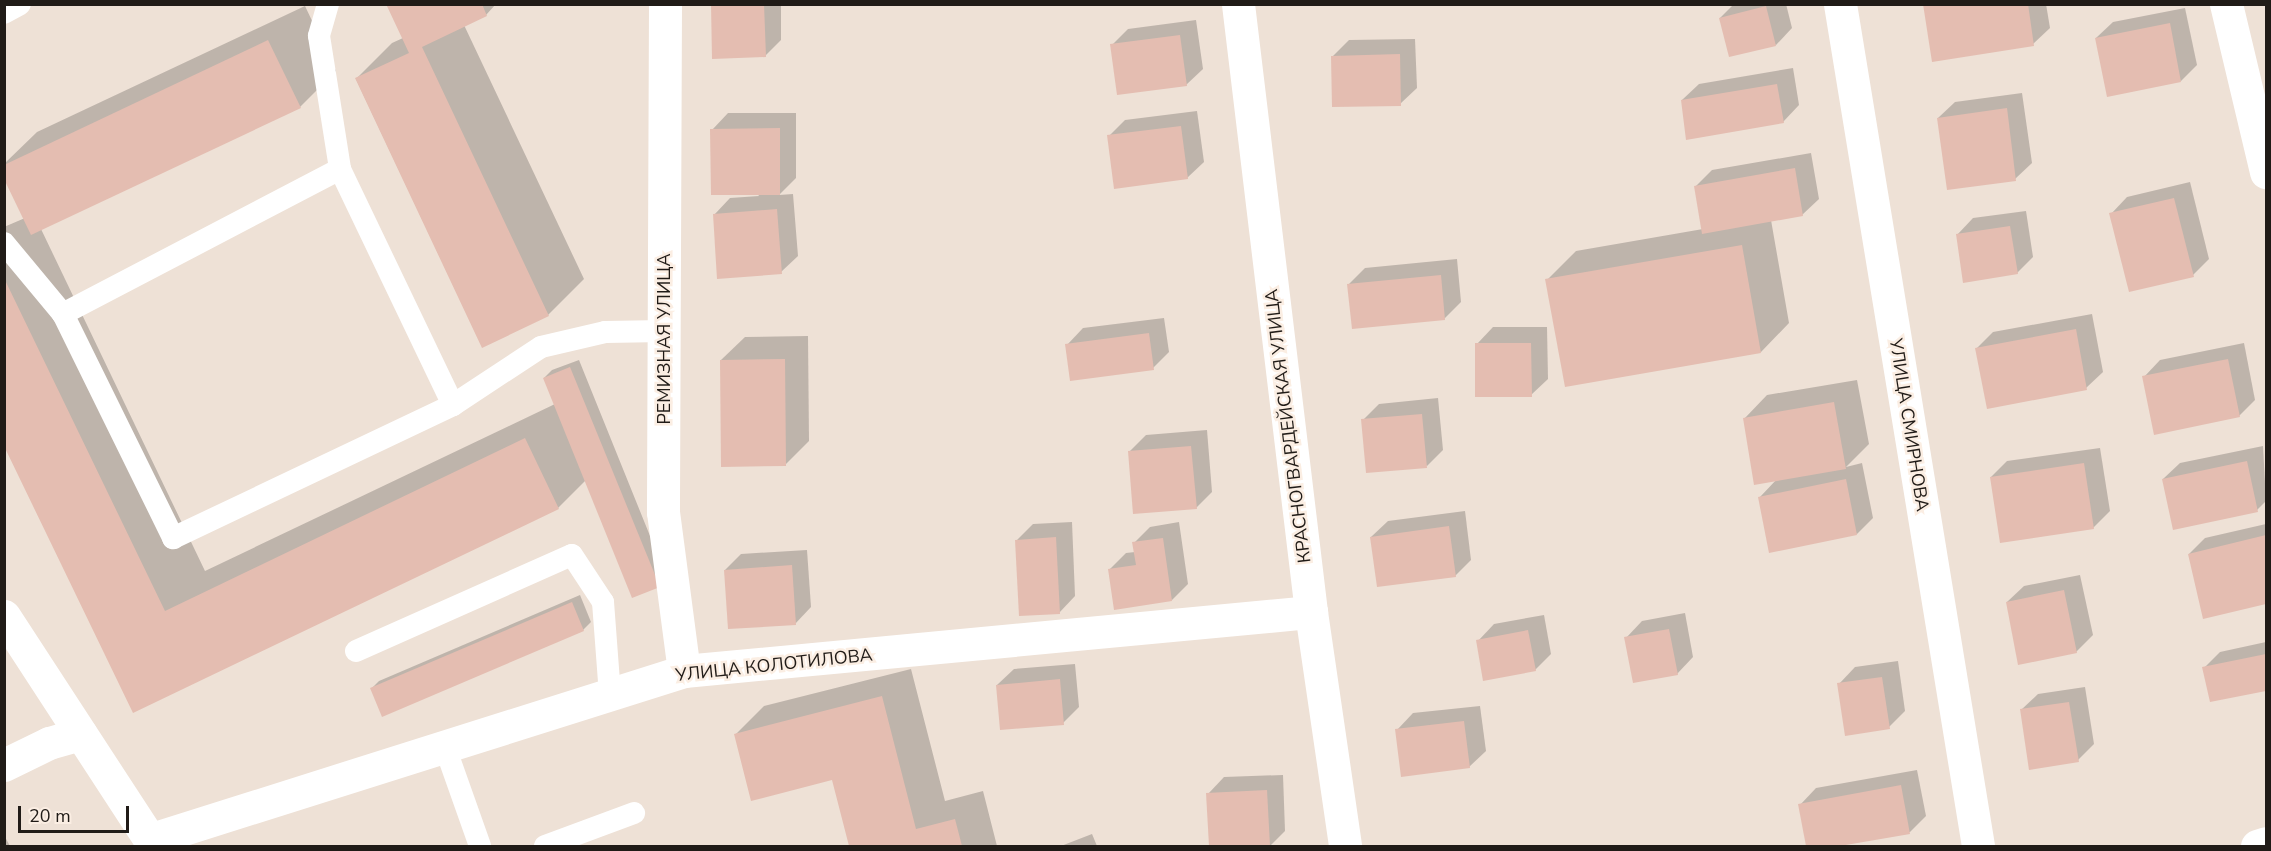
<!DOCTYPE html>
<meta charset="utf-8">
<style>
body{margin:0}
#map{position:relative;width:2271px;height:851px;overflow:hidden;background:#eee1d6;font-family:"Nunito Sans",sans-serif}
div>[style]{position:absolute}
.shadow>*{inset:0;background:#0003}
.building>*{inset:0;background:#e4bdb1}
.lane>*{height:22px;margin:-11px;padding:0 11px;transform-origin:11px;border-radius:11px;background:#fff}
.street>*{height:33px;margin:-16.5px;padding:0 16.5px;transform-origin:16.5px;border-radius:16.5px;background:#fff}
.secondary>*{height:33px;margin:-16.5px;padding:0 16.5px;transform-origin:16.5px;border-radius:16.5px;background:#fff}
span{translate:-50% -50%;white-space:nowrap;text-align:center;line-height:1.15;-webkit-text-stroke:5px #fbeee3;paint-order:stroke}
.street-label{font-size:18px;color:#201b17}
.frame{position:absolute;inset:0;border:6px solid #201b17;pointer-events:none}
.scale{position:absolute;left:18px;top:806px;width:111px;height:27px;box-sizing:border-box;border:3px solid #201b17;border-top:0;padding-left:8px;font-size:18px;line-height:21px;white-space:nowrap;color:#201b17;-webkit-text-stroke:4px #fbeee3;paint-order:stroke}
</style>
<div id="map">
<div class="shadow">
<div style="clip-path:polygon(387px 4px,496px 4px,486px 15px,464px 25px,584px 279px,548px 315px,482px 346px,356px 79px,392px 43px,403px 38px)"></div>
<div style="clip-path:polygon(712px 4px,781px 4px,781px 40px,765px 56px)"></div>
<div style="clip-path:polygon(1734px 4px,1786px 4px,1792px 28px,1776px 45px,1720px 18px)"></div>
<div style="clip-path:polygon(1924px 4px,2046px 4px,2050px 28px,2033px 44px)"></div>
<div style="clip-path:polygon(305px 6px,336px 71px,300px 107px,41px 229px,205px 571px,555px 404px,544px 378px,552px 370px,579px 360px,667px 578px,659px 586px,586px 480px,558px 508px,134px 711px,4px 443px,4px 227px,25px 218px,4px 175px,4px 164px,37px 132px)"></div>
<div style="clip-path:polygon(2185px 8px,2197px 65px,2181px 81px,2096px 38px,2113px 22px)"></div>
<div style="clip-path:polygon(1196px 20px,1203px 69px,1186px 85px,1112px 45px,1128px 29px)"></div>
<div style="clip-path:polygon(1415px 39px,1417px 88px,1400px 104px,1332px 57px,1349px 40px)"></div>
<div style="clip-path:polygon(1793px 68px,1799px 105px,1783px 122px,1682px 100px,1699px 84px)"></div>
<div style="clip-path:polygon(2022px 93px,2032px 163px,2015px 179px,1938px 118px,1955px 102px)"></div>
<div style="clip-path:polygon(1197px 111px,1204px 162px,1187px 178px,1109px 136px,1125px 120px)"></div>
<div style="clip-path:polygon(728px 113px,796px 113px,796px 178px,779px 195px,793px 194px,798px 256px,781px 272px,714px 215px,730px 198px,759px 196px,712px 130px)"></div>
<div style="clip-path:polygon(1811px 153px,1819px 199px,1802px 215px,1771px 220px,1789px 323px,1761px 352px,1547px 280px,1576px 251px,1703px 229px,1696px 186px,1712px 170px)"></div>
<div style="clip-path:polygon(2190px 182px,2209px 259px,2193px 275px,2111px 214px,2127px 197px)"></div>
<div style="clip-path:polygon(2026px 211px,2033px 257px,2017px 273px,1957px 235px,1973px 218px)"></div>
<div style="clip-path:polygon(1457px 259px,1461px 302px,1444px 319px,1349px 284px,1365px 268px)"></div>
<div style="clip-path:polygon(2092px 314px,2103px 372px,2086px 388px,1977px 348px,1993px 332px)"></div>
<div style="clip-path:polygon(1164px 318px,1169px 352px,1153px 368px,1067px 345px,1083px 328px)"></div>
<div style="clip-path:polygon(1493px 327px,1547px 327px,1548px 379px,1531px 395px,1477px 344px)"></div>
<div style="clip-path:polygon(808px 336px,809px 441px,786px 464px,721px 360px,745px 337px)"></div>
<div style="clip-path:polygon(2244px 343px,2255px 400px,2239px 416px,2144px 377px,2160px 360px)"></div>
<div style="clip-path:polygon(1857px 380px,1869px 444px,1846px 467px,1862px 463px,1873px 518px,1857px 534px,1760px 497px,1777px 479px,1744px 419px,1767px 395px)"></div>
<div style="clip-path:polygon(1438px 398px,1443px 450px,1427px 466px,1363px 420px,1379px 404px)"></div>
<div style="clip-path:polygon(1207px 430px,1212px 492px,1196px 508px,1130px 451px,1146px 435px)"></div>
<div style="clip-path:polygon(2263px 446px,2266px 501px,2257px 510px,2163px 479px,2180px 463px)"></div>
<div style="clip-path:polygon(2100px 448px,2110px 511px,2093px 528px,1991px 477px,2007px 461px)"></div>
<div style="clip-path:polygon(1465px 511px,1471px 560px,1455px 576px,1371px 537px,1388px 521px)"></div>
<div style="clip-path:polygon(1072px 522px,1075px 596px,1059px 613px,1017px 540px,1033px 524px)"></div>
<div style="clip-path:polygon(1179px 522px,1188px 584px,1172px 600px,1110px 569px,1126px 553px,1135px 552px,1134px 543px,1150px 527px)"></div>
<div style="clip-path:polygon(2266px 524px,2266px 603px,2204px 617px,2189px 554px,2205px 538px)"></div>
<div style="clip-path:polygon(807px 550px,811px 607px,795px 624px,725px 570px,741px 554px)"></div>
<div style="clip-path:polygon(2080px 575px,2093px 635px,2076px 652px,2007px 602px,2024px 586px)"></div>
<div style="clip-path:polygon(580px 595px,591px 622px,583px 630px,371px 689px,379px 681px)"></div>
<div style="clip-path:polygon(1685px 613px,1693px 657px,1677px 674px,1626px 638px,1642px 621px)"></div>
<div style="clip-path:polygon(1544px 615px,1551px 654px,1535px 670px,1478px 641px,1494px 624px)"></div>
<div style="clip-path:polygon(2266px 642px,2266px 689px,2211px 701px,2204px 668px,2220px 652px)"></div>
<div style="clip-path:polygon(1898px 661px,1905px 711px,1889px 727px,1839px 684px,1855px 667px)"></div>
<div style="clip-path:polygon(1075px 664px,1079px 707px,1063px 723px,997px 685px,1014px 669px)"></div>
<div style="clip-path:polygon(911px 669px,945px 801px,983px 791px,997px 846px,850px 846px,833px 778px,735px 735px,764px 706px)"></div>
<div style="clip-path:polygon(2085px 687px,2094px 744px,2078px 760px,2021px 710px,2038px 694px)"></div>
<div style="clip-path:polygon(1480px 706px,1486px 751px,1469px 767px,1397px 730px,1413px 713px)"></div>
<div style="clip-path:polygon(1917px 770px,1926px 816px,1910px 832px,1832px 846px,1808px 846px,1800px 805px,1816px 788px)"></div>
<div style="clip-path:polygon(1283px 775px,1285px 831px,1270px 846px,1210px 846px,1208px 794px,1224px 777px)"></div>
<div style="clip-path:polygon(1092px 834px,1097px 846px,1061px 846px)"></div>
<div style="clip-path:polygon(5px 837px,10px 846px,4px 846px)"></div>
</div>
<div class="building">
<div style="clip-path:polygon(386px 4px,482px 4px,487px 16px,422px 47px,549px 316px,482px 348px,355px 78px,409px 53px)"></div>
<div style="clip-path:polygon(711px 4px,764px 4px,766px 57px,712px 59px)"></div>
<div style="clip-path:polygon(1923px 4px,2028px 4px,2034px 46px,1932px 62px)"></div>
<div style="clip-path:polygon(1766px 6px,1776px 46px,1729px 57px,1719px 18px)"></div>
<div style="clip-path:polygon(2170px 23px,2181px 82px,2107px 97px,2095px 38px)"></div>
<div style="clip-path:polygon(1180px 35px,1187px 86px,1117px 95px,1110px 44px)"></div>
<div style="clip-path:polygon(268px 40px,301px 108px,31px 235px,4px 179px,4px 165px)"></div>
<div style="clip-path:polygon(1400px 54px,1401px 106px,1332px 107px,1331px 56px)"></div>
<div style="clip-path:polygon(1777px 84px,1784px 123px,1686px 140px,1681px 100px)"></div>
<div style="clip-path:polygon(2007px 108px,2016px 181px,1947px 190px,1937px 118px)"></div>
<div style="clip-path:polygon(1181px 126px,1188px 179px,1114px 189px,1107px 135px)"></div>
<div style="clip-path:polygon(780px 128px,780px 195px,711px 195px,710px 129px)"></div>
<div style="clip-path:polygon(1795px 168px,1803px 216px,1702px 234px,1694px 186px)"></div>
<div style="clip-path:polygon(2174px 198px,2194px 277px,2129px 292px,2109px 213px)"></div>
<div style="clip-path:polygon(777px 209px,782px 274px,717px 279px,713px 214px)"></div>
<div style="clip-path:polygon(2010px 226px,2018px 274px,1963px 283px,1956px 234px)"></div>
<div style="clip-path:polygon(1742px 245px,1761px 353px,1565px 387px,1545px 279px)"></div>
<div style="clip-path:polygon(1441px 275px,1445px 320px,1352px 329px,1347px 284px)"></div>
<div style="clip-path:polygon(4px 278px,165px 611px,525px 438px,559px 509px,133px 713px,4px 446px)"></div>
<div style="clip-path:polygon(2076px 329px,2087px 390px,1987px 409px,1975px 348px)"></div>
<div style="clip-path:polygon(1149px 333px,1154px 370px,1070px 381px,1065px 344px)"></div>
<div style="clip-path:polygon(1475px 343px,1531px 343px,1532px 397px,1475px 397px)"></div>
<div style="clip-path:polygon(785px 359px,786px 466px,721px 467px,720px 360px)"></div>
<div style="clip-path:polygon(2228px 359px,2240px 417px,2154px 435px,2142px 376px)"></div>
<div style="clip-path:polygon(570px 367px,660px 587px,632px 598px,543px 378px)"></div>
<div style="clip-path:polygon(1834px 402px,1846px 469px,1754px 485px,1743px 418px)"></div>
<div style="clip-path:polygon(1422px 414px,1427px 468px,1366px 473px,1361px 419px)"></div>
<div style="clip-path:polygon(1191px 446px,1197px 509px,1133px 514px,1128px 451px)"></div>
<div style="clip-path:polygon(2247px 461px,2258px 512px,2173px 530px,2162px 479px)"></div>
<div style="clip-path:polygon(2084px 463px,2094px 529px,2000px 543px,1990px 477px)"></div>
<div style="clip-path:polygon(1846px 479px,1857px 535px,1769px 553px,1758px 497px)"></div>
<div style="clip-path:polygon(1449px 526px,1456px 577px,1377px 587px,1370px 537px)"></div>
<div style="clip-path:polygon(2266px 535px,2266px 604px,2203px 619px,2188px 554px)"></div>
<div style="clip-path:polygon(1056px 537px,1060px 614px,1019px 616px,1015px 540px)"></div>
<div style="clip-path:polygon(1163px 538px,1172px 601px,1114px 610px,1108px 569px,1136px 565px,1132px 542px)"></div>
<div style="clip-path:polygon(792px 565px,796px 625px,728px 629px,724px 570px)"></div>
<div style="clip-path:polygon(2064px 590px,2077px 653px,2018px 665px,2006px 602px)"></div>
<div style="clip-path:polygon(572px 602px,584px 631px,382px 717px,370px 688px)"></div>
<div style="clip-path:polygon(1669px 629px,1678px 675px,1633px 683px,1624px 637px)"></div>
<div style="clip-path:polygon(1528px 630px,1536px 671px,1483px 681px,1476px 640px)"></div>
<div style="clip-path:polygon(2266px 654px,2266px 691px,2210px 702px,2202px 667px)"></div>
<div style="clip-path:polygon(1882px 677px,1890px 729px,1845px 736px,1837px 683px)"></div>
<div style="clip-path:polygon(1060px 679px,1064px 725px,1000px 730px,996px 685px)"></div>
<div style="clip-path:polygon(882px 696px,916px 829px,955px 819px,962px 846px,849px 846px,832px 780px,751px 801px,734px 734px)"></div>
<div style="clip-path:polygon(2069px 702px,2079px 762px,2029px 770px,2020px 709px)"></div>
<div style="clip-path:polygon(1464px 721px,1470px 768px,1401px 777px,1395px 729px)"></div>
<div style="clip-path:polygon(1901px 785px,1910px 834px,1840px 846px,1806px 846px,1798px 804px)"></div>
<div style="clip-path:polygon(1267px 790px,1270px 846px,1209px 846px,1206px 793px)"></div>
</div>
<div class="lane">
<div style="left:328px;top:4px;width:33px;rotate:106deg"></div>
<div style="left:319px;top:36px;width:135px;rotate:81deg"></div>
<div style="left:4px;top:13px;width:18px;rotate:-29deg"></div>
<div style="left:4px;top:243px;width:92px;rotate:50.3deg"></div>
<div style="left:63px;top:314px;width:250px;rotate:63.8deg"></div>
<div style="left:173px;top:538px;width:310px;rotate:-25.4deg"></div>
<div style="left:453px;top:405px;width:262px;rotate:-115.6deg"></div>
<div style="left:340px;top:169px;width:313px;rotate:152.4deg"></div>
<div style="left:453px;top:405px;width:105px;rotate:-33.4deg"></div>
<div style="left:541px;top:347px;width:66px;rotate:-13.2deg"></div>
<div style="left:605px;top:332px;width:59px;rotate:-1deg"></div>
<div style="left:356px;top:651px;width:236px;rotate:-24deg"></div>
<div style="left:572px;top:555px;width:56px;rotate:56.6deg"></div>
<div style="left:603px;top:602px;width:93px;rotate:85.7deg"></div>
<div style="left:445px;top:747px;width:105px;rotate:70.5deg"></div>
<div style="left:545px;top:846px;width:95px;rotate:-20.3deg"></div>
</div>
<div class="street">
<div style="left:665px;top:4px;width:508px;rotate:90.23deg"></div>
<div style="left:663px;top:512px;width:160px;rotate:82.5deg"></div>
<div style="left:1238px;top:4px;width:612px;rotate:83.15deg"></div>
<div style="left:1311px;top:612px;width:236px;rotate:81.7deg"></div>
<div style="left:2226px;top:4px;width:173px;rotate:76.6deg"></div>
<div style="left:4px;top:616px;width:275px;rotate:56.9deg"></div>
<div style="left:4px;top:765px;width:50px;rotate:-26.1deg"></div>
<div style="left:49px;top:743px;width:33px;rotate:-16deg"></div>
<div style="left:152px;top:839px;width:558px;rotate:-17.53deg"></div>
<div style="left:684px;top:671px;width:630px;rotate:-5.38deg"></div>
<div style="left:2257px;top:846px;width:9px;rotate:-18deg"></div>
</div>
<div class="secondary">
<div style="left:1840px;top:4px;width:853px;rotate:80.69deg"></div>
</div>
<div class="street-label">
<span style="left:664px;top:339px;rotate:-90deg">РЕМИЗНАЯ УЛИЦА</span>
<span style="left:1909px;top:425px;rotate:81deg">УЛИЦА СМИРНОВА</span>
<span style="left:1288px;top:426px;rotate:-97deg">КРАСНОГВАРДЕЙСКАЯ УЛИЦА</span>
<span style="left:774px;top:665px;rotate:-6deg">УЛИЦА КОЛОТИЛОВА</span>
</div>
<div class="frame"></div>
<div class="scale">20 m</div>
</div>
